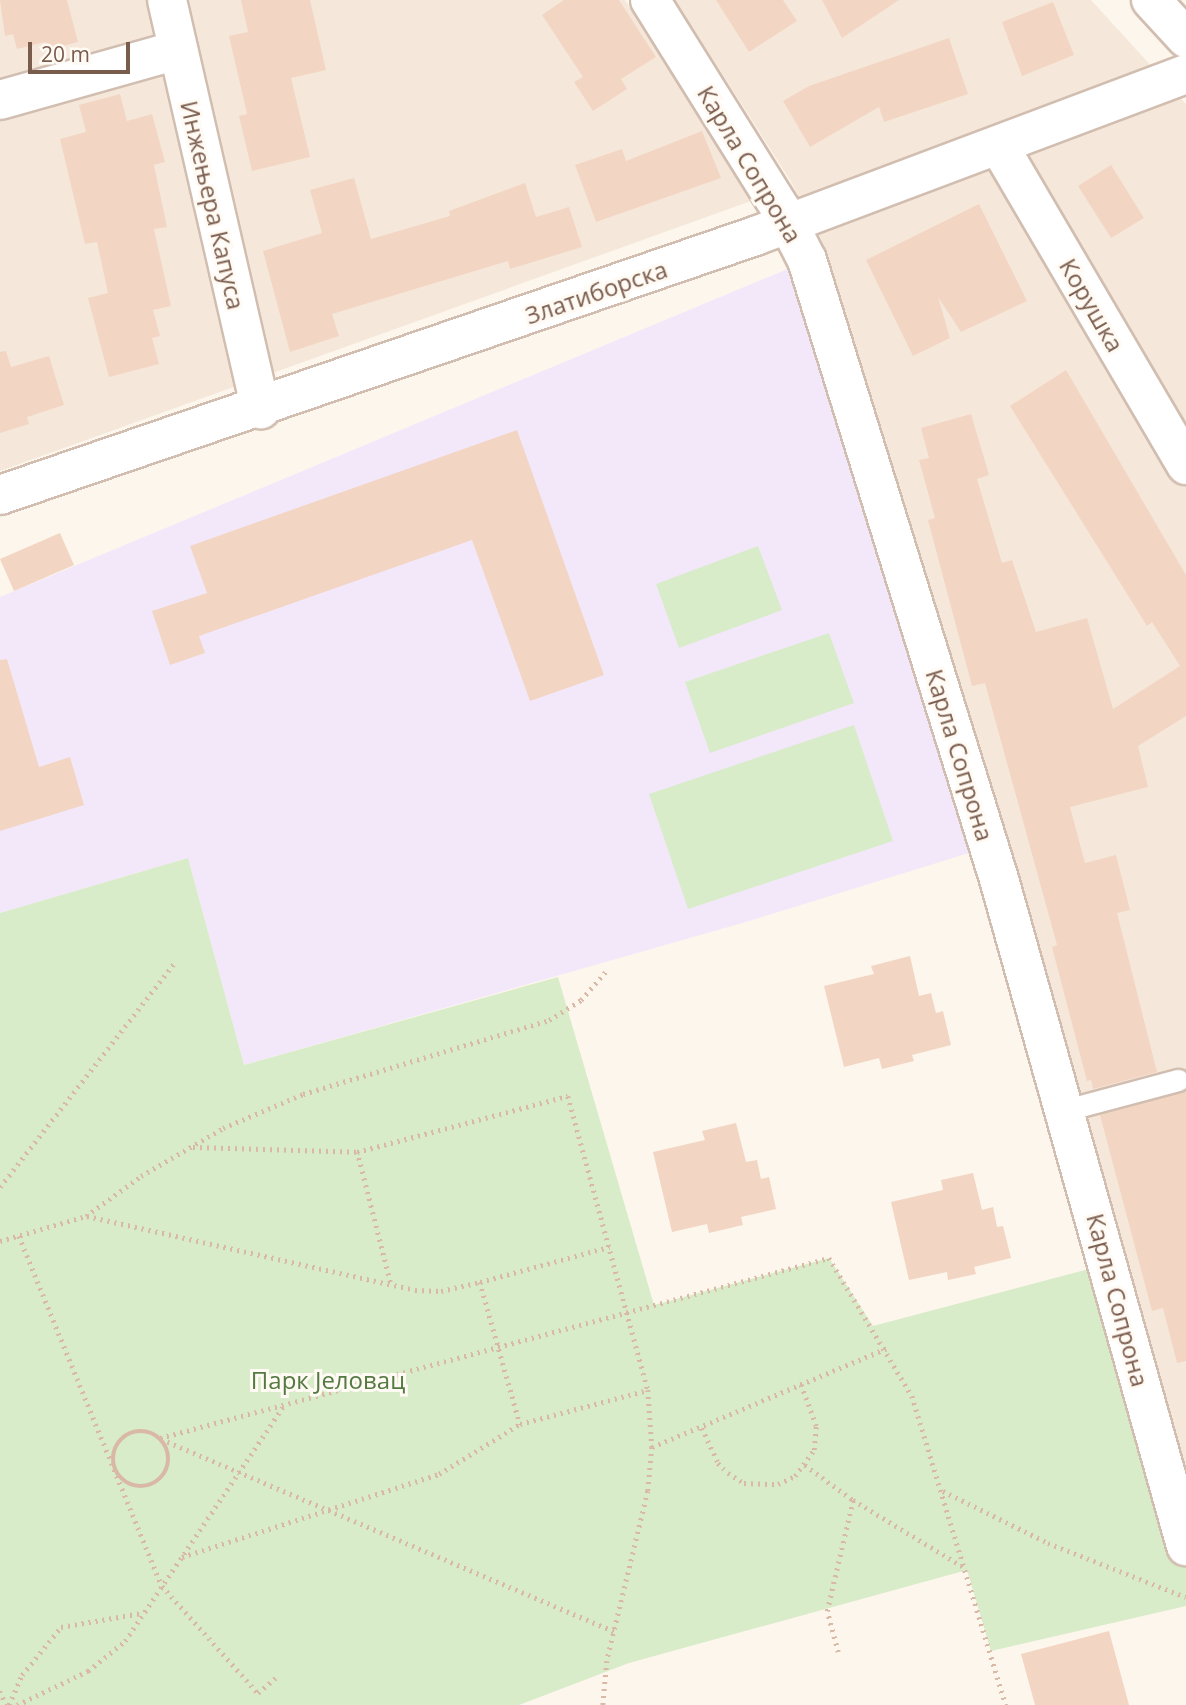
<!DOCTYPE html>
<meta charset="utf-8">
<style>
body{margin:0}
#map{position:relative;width:1186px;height:1705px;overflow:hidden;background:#fdf6ec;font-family:"Open Sans",sans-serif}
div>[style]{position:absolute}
.residential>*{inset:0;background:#f5e8da}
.education>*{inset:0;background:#f3e8fa}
.green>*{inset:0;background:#d8ecc9}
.building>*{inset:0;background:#f3d5c3}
.path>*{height:4.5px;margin-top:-2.25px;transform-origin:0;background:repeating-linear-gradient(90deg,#d9b8a5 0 2px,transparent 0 7px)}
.path>.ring{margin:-2.25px;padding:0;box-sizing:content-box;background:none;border:4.5px solid #d9b8a5;border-radius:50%}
.roads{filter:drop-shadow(2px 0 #d1beb0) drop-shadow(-2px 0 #d1beb0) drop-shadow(0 2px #d1beb0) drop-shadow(0 -2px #d1beb0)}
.lane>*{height:21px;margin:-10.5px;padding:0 10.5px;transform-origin:10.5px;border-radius:10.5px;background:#fff}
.street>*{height:38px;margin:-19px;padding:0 19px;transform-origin:19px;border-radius:19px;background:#fff}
span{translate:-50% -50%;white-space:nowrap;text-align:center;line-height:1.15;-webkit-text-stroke:6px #fffaf3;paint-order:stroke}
.street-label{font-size:24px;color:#7a5c4d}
.park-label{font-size:24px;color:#537a41}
.scale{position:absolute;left:28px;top:42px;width:102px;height:32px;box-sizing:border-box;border:4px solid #7a5c4d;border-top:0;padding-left:9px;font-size:21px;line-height:24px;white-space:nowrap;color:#7a5c4d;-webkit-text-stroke:5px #fffaf3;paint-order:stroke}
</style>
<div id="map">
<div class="residential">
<div style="clip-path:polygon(0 0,625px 0,751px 201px,0 471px)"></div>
<div style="clip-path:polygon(675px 0,1091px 0,1186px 104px,1186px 1489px,821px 239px,790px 180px)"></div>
</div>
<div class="education">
<div style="clip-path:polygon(790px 268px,969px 853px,746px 922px,244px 1065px,188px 858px,0 913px,0 597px)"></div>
</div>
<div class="green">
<div style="clip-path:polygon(758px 546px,782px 610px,679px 648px,656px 584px)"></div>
<div style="clip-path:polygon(829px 633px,854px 703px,710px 753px,685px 682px)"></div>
<div style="clip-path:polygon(854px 725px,893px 841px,688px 909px,649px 794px)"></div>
<div style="clip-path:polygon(188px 858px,244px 1065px,558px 977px,654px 1305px,829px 1258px,873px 1326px,1108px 1264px,1186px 1546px,1186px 1606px,991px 1651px,967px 1570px,629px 1663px,519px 1705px,0 1705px,0 913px)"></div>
</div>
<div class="building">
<div style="clip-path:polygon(0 0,67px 0,78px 42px,48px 50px,45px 42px,17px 49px,13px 34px,5px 36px)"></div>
<div style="clip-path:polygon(241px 0,310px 0,326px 70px,291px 78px,310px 157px,252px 171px,239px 116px,247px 114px,229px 36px,248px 32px)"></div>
<div style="clip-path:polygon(564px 0,619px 0,656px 57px,621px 79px,627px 89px,593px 111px,574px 82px,583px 77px,542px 15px)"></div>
<div style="clip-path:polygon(716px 0,783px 0,797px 21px,749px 52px)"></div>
<div style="clip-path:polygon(822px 0,899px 0,842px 38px)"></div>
<div style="clip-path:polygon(1053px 2px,1074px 55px,1022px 76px,1002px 22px)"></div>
<div style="clip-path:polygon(949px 38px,968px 94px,884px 122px,879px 107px,810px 147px,783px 101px,809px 86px)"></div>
<div style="clip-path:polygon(120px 94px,127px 121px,152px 114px,165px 162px,154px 165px,167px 227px,154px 229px,171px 306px,153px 310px,160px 336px,152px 338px,159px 364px,109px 377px,88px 298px,108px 293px,97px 242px,85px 244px,60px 139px,86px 132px,79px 105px)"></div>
<div style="clip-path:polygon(702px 131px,721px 178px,596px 222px,575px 165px,622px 149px,626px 161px)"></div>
<div style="clip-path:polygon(1111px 165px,1144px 218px,1111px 238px,1078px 186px)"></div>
<div style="clip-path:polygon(354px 178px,371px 239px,450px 216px,449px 211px,525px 183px,536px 217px,569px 207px,582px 247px,510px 269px,508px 261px,332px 314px,339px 336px,290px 352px,263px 251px,322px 233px,310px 190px)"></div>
<div style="clip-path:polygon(979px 204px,1027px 301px,961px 332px,938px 297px,950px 338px,913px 356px,866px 260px)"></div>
<div style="clip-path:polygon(6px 351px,11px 367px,49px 356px,64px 405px,27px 417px,29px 424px,0 433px,0 352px)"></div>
<div style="clip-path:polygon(1066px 370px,1186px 575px,1186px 716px,1138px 746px,1148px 787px,1070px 807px,1085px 863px,1116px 855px,1130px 910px,1117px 913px,1157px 1072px,1093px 1089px,1091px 1080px,1087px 1081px,1052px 947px,1057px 945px,985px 683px,972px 686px,928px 520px,935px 518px,919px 460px,929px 458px,921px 428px,971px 414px,989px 475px,977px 479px,1002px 563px,1012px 560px,1036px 632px,1087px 618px,1113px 709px,1180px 666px,1152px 622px,1147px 626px,1010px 406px)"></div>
<div style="clip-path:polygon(517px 430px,604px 675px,530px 701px,472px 540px,199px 636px,205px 653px,170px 665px,152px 611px,207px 593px,190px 546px)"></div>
<div style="clip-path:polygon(60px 533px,74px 565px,14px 591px,0 559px)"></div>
<div style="clip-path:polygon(7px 659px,39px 767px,70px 757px,84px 805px,0 831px,0 660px)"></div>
<div style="clip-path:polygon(910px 956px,919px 996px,931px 993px,936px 1013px,943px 1011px,951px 1045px,912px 1055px,914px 1061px,882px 1069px,879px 1058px,844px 1067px,824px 986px,874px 974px,871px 966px)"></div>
<div style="clip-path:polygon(1186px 1090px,1186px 1361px,1177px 1363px,1163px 1308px,1152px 1311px,1100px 1115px)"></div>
<div style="clip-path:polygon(736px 1123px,746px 1162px,757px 1160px,761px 1179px,769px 1177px,776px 1209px,741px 1217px,743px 1225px,709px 1233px,707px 1224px,672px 1232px,653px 1152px,705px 1140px,702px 1131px)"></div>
<div style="clip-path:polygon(973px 1173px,982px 1210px,993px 1207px,997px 1227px,1003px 1226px,1011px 1258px,974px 1267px,976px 1274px,948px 1280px,947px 1272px,909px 1280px,891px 1202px,943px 1190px,941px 1180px)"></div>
<div style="clip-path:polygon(1109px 1631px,1129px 1705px,1035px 1705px,1021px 1654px)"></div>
</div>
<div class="path">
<div style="left:193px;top:1147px;width:164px;rotate:1.7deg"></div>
<div style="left:0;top:1187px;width:285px;rotate:-52.1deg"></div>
<div style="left:87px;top:1216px;width:336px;rotate:12.7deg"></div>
<div style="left:415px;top:1290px;width:26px;rotate:2deg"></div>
<div style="left:441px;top:1291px;width:40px;rotate:-13deg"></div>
<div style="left:480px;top:1282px;width:134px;rotate:-15.2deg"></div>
<div style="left:19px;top:1236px;width:378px;rotate:67.8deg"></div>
<div style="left:162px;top:1586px;width:144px;rotate:48.1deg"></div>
<div style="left:258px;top:1693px;width:23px;rotate:-41deg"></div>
<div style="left:0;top:1241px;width:90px;rotate:-16.2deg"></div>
<div style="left:86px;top:1216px;width:68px;rotate:-36deg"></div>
<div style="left:141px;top:1176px;width:95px;rotate:-30.3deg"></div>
<div style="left:223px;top:1128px;width:87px;rotate:-23deg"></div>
<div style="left:303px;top:1094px;width:257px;rotate:-16.7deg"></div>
<div style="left:549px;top:1020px;width:38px;rotate:-32deg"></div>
<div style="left:581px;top:1000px;width:40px;rotate:-49deg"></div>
<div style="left:390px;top:1282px;width:134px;rotate:-104.2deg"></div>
<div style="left:357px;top:1152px;width:218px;rotate:-14.9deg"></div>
<div style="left:568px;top:1096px;width:305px;rotate:74.8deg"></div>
<div style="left:648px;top:1390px;width:57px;rotate:86deg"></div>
<div style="left:652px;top:1447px;width:44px;rotate:95.2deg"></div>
<div style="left:648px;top:1491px;width:175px;rotate:103.6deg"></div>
<div style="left:607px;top:1661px;width:44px;rotate:95.2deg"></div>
<div style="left:480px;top:1282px;width:148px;rotate:74.3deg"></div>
<div style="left:702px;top:1428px;width:38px;rotate:65deg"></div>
<div style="left:718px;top:1463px;width:14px;rotate:45deg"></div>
<div style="left:728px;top:1473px;width:19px;rotate:32deg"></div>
<div style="left:744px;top:1483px;width:34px;rotate:2deg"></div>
<div style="left:778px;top:1484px;width:19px;rotate:-25deg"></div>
<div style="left:795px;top:1476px;width:32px;rotate:-54deg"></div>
<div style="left:814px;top:1450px;width:24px;rotate:-85deg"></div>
<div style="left:816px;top:1426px;width:44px;rotate:-110.1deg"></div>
<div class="ring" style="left:113px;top:1431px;width:51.5px;height:51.5px"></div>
<div style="left:160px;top:1438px;width:693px;rotate:-15.06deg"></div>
<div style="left:829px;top:1258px;width:161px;rotate:59deg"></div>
<div style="left:912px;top:1396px;width:323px;rotate:73.1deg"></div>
<div style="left:161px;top:1439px;width:493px;rotate:23deg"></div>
<div style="left:652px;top:1447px;width:255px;rotate:-22.8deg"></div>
<div style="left:805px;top:1465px;width:59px;rotate:36.1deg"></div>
<div style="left:853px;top:1500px;width:133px;rotate:31.2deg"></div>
<div style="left:943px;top:1491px;width:117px;rotate:26.3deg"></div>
<div style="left:1048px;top:1543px;width:148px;rotate:21.4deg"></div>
<div style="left:182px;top:1557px;width:270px;rotate:-17.9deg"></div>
<div style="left:439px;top:1474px;width:95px;rotate:-31.7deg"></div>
<div style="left:520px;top:1424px;width:132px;rotate:-14.9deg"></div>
<div style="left:838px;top:1652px;width:42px;rotate:-105deg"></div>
<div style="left:827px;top:1611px;width:114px;rotate:-76.8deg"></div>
<div style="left:0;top:1691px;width:15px;rotate:67deg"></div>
<div style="left:9px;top:1705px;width:33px;rotate:-67deg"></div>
<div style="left:22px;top:1675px;width:62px;rotate:-50.9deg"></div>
<div style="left:61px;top:1627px;width:82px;rotate:-9.8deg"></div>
<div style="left:17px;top:1705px;width:79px;rotate:-25.6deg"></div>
<div style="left:88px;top:1671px;width:48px;rotate:-39deg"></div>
<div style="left:125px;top:1641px;width:285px;rotate:-56deg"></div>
</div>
<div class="roads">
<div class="lane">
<div style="left:1066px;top:1110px;width:116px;rotate:-15deg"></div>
</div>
<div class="street">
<div style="left:167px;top:0;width:420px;rotate:77.1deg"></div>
<div style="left:650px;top:0;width:249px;rotate:58deg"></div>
<div style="left:782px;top:211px;width:55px;rotate:63deg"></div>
<div style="left:807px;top:260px;width:648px;rotate:72.77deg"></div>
<div style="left:999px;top:879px;width:693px;rotate:74.34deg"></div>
<div style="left:1151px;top:0;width:52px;rotate:47.4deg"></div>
<div style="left:0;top:100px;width:185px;rotate:-15.7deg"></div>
<div style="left:999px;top:146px;width:370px;rotate:59.6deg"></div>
<div style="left:0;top:495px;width:798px;rotate:-18.93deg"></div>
<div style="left:755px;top:236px;width:460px;rotate:-20.6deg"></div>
</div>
</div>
<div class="street-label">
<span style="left:750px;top:164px;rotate:59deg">Карла Сопрона</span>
<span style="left:213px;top:205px;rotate:77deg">Инжењера Капуса</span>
<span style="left:596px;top:292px;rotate:-19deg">Златиборска</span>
<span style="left:1092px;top:305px;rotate:60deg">Корушка</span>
<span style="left:960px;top:755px;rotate:73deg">Карла Сопрона</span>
<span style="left:1118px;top:1300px;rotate:75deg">Карла Сопрона</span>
</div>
<div class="park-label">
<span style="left:328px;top:1380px">Парк Јеловац</span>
</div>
<div class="scale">20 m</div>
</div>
